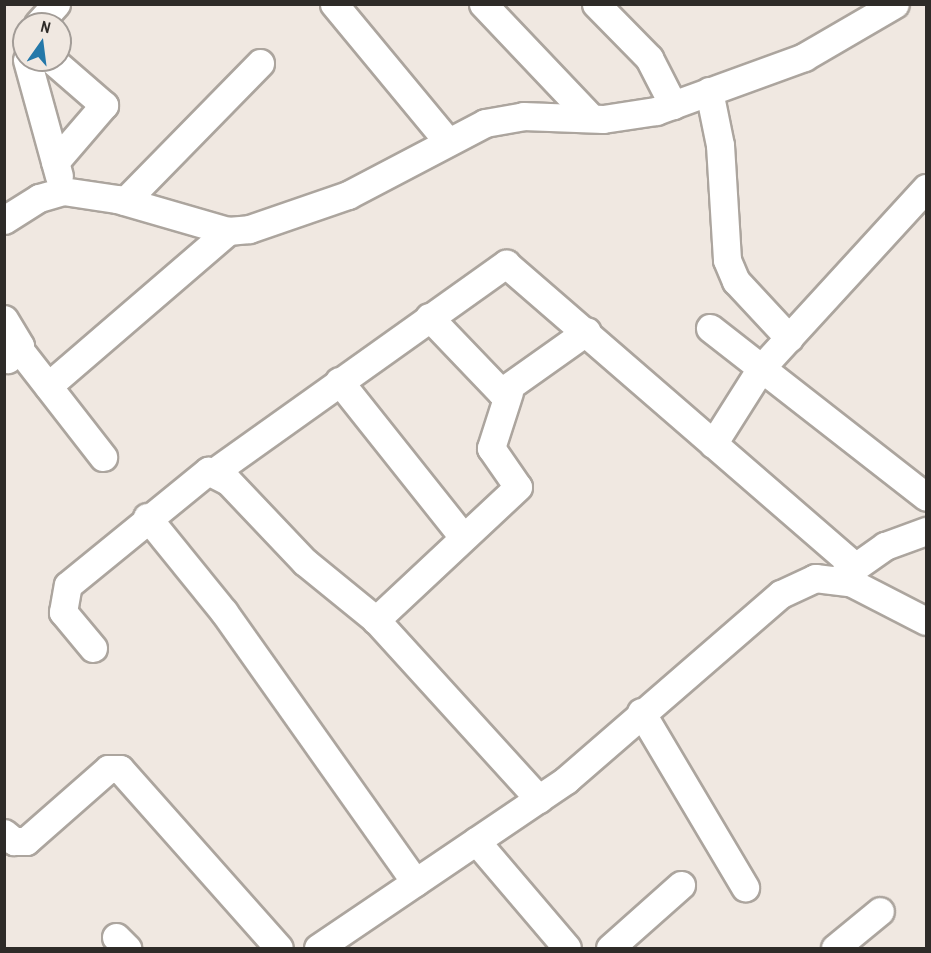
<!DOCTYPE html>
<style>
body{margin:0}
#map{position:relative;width:931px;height:953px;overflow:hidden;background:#f0e8e1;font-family:"Archivo Narrow",sans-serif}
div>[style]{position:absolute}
.roads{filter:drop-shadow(2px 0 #aca59e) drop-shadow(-2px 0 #aca59e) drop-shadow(0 2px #aca59e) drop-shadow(0 -2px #aca59e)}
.minor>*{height:27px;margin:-13.5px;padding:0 13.5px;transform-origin:13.5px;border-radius:13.5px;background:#fff}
span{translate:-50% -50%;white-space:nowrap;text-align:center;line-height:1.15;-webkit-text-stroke:4.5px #f0e8e1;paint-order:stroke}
.frame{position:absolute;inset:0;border:6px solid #2e2b28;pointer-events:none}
.north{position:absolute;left:12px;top:12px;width:60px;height:60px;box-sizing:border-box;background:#f0e8e1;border:2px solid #a29c97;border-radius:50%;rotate:14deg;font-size:16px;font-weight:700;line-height:24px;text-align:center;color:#2e2b28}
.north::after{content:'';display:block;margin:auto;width:21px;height:27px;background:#2478a9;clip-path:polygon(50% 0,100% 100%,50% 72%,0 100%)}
</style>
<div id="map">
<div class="roads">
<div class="minor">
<div style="left:334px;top:4px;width:179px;rotate:50.4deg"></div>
<div style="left:483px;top:4px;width:157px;rotate:46.5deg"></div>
<div style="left:596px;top:4px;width:76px;rotate:45.5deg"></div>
<div style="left:649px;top:58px;width:53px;rotate:62.9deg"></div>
<div style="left:38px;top:24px;width:27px;rotate:-48deg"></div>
<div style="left:27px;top:60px;width:120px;rotate:74.6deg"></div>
<div style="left:52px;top:60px;width:69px;rotate:40.9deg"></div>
<div style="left:104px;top:105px;width:75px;rotate:130.7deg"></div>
<div style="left:709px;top:91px;width:55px;rotate:78.5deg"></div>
<div style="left:720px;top:145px;width:115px;rotate:86.5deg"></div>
<div style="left:727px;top:260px;width:23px;rotate:67deg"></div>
<div style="left:736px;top:281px;width:78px;rotate:47.1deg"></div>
<div style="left:125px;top:201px;width:193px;rotate:-45.6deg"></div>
<div style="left:4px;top:220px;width:41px;rotate:-32.2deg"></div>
<div style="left:39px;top:198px;width:25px;rotate:-16deg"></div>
<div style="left:63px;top:191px;width:55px;rotate:8.4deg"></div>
<div style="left:117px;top:199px;width:116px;rotate:16.1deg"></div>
<div style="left:228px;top:231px;width:21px;rotate:-5deg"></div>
<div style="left:249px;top:229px;width:105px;rotate:-19deg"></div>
<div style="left:348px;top:195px;width:155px;rotate:-27.7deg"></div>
<div style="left:485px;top:123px;width:39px;rotate:-10deg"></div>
<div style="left:523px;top:116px;width:80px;rotate:2.1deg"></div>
<div style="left:603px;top:119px;width:54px;rotate:-8.6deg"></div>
<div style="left:656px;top:111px;width:158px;rotate:-20deg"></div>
<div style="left:804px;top:57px;width:105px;rotate:-30.2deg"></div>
<div style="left:429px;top:317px;width:104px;rotate:46.2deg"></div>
<div style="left:501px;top:392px;width:105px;rotate:-35.3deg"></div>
<div style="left:4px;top:319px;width:31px;rotate:59deg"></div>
<div style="left:20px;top:346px;width:18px;rotate:133deg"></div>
<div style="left:710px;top:328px;width:274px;rotate:38deg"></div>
<div style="left:19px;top:349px;width:137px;rotate:52.1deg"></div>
<div style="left:339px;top:381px;width:199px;rotate:51.5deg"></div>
<div style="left:48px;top:386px;width:238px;rotate:-40.7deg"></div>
<div style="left:509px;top:392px;width:59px;rotate:107.8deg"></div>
<div style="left:491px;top:448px;width:47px;rotate:55.3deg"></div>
<div style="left:518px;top:487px;width:195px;rotate:136.9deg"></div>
<div style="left:376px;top:620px;width:242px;rotate:47.7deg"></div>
<div style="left:713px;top:444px;width:90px;rotate:-57.7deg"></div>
<div style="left:761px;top:368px;width:244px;rotate:-47.5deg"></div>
<div style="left:214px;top:472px;width:359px;rotate:-35.5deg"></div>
<div style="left:506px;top:264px;width:460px;rotate:40.9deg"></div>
<div style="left:147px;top:517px;width:122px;rotate:51deg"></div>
<div style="left:224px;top:612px;width:331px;rotate:54.7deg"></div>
<div style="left:841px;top:577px;width:54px;rotate:-35.2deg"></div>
<div style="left:885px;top:546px;width:44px;rotate:-20.1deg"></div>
<div style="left:93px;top:648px;width:47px;rotate:-129.8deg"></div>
<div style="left:63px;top:612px;width:27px;rotate:-80deg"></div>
<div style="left:68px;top:585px;width:181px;rotate:-39.2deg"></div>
<div style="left:208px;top:471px;width:22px;rotate:27deg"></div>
<div style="left:228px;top:481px;width:112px;rotate:46.5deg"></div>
<div style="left:305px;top:562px;width:92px;rotate:39.2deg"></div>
<div style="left:641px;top:712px;width:204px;rotate:59.3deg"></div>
<div style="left:4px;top:833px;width:13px;rotate:39deg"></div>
<div style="left:14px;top:841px;width:12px"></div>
<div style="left:26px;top:841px;width:109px;rotate:-41.3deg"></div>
<div style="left:108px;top:769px;width:12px"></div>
<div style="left:120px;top:769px;width:239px;rotate:48.4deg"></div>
<div style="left:476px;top:841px;width:140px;rotate:49.6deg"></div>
<div style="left:116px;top:937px;width:16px;rotate:45deg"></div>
<div style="left:318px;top:948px;width:300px;rotate:-34.1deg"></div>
<div style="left:566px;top:780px;width:284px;rotate:-40.9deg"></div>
<div style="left:781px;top:594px;width:38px;rotate:-25deg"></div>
<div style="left:815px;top:578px;width:35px;rotate:7deg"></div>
<div style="left:850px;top:582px;width:85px;rotate:27.2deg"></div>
<div style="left:610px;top:948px;width:95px;rotate:-41.6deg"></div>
<div style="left:835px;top:948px;width:58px;rotate:-39.4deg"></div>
</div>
</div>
<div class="frame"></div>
<div class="north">N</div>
</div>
